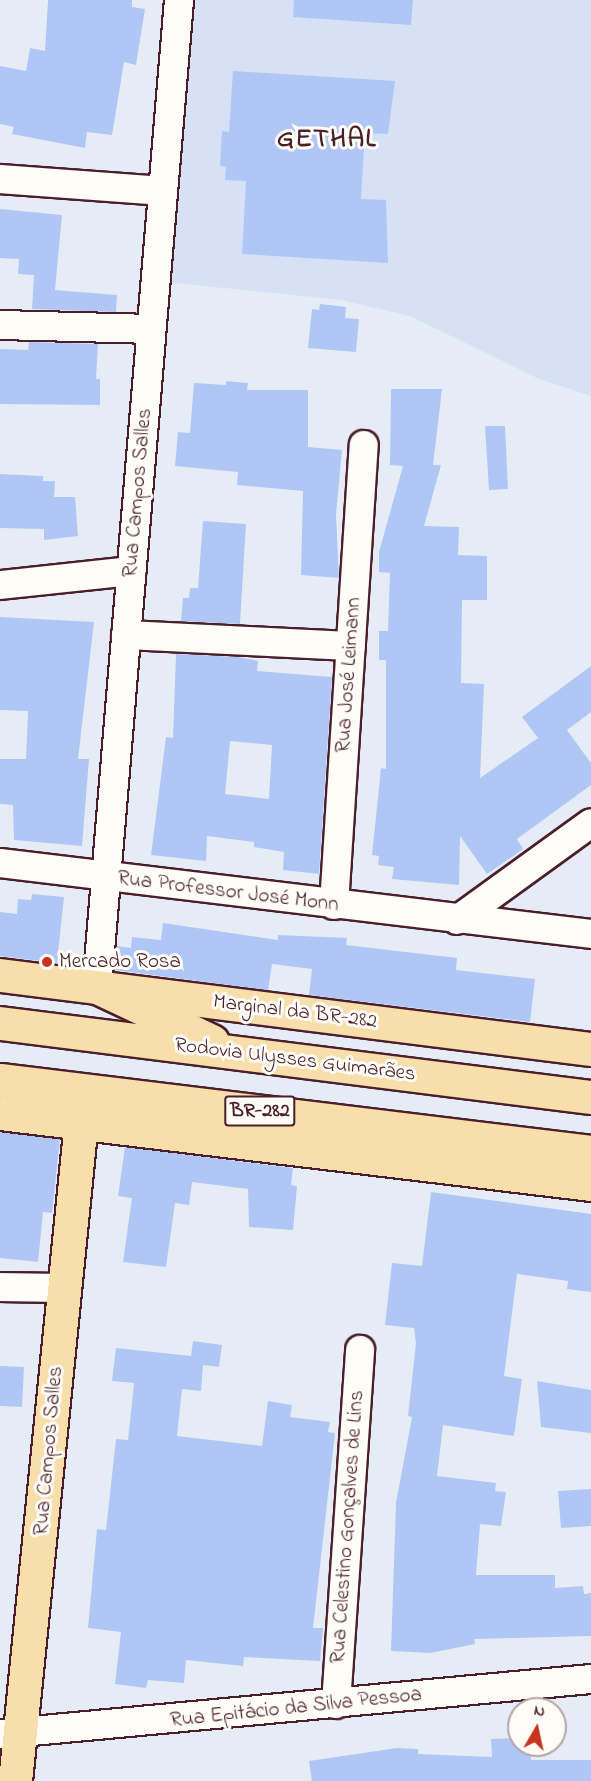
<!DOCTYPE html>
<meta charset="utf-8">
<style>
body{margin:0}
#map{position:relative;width:591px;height:1781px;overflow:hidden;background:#e6ecf6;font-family:"Indie Flower",sans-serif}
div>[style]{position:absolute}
.built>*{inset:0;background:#d6e1f6}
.building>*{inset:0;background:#b0c7f5}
.roads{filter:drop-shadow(2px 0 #4a1f2b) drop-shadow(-2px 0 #4a1f2b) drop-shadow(0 2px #4a1f2b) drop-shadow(0 -2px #4a1f2b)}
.minor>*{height:28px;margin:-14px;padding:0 14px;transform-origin:14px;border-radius:14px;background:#fdfcf7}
.major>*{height:33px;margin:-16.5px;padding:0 16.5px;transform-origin:16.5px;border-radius:16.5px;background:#f8deab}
.highway>*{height:33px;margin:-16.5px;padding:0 16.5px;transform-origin:16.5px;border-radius:16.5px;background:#f8deab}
.dots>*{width:16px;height:16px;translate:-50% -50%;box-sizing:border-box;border:3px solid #fdfcf7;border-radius:50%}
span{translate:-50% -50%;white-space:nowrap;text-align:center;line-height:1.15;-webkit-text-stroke:6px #fdfcf7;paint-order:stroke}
.shield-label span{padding:2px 4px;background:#fdfcf7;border:2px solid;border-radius:4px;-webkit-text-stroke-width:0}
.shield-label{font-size:20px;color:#4a1f2b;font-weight:700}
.street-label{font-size:21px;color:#4a1f2b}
.poi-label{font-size:21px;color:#4a1f2b}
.left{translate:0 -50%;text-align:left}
.district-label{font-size:27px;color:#4a1f2b;font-weight:700;letter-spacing:1.5px}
.north{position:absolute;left:507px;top:1697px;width:60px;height:60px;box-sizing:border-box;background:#fdfcf7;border:2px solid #b5a4a5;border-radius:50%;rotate:9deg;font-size:16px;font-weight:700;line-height:24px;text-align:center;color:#4a1f2b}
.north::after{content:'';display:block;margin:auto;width:21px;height:27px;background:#c8321e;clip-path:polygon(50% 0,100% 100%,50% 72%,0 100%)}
</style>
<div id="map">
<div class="built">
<div style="clip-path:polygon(178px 0,591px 0,591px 396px,539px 379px,410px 316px,341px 300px,155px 281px)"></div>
</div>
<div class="building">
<div style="clip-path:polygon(48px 0,132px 0,132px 7px,145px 9px,136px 65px,124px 62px,112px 135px,87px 132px,85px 148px,12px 134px,14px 127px,0 124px,0 66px,26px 71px,30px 48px,45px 51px)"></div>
<div style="clip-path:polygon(294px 0,413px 0,411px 25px,293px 17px)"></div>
<div style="clip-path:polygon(233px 71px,395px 81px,388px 134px,365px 133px,361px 199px,386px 200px,388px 263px,242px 254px,246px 181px,225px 180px,226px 167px,220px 166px,222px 131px,229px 132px)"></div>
<div style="clip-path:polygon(0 209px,62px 215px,55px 290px,117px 295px,116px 312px,32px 309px,34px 275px,18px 274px,19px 259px,0 258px)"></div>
<div style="clip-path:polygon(320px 304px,346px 307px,345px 318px,359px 319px,356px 352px,308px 348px,312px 309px,319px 310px)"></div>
<div style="clip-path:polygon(29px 342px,98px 344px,96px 379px,100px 379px,100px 405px,0 404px,0 349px,28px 350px)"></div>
<div style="clip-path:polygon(226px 381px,248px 383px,247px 390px,308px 390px,308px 447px,342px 450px,336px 515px,339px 578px,301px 575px,303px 491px,237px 485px,238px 472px,175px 466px,178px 432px,190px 433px,194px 383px,226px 385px)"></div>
<div style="clip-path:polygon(391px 389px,442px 389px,433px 465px,441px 465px,424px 526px,459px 527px,458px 555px,487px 556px,487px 600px,462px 600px,461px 683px,484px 684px,480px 778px,538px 738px,522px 717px,591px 666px,591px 712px,567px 730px,591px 763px,591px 785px,517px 839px,523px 849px,487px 874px,460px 836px,459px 885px,392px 879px,394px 867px,378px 865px,379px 856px,372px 855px,381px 768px,386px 769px,386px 660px,379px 660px,379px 631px,388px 631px,390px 573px,379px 572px,379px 552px,403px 466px,390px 465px)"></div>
<div style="clip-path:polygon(485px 426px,505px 426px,508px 489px,489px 490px)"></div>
<div style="clip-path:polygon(0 474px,43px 476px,43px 481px,55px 481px,54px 497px,75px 497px,78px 536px,44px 540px,44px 529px,0 528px)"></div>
<div style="clip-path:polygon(203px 521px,246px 524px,240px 624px,181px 621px,183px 598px,189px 598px,190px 588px,198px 588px)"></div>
<div style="clip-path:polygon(0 617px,94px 622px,78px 759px,89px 759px,82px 846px,14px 840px,13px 805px,0 804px,0 759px,26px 759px,28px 711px,0 710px)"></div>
<div style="clip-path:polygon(evenodd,176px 654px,238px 657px,258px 661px,257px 671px,332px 677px,319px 874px,283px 870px,284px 852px,254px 847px,254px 842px,207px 836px,206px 861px,151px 855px,166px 737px,173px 738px,176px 654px,230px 741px,272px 745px,269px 799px,225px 794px,230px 741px)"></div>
<div style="clip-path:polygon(32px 894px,64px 897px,57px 963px,0 956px,0 912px,17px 914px,18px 899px,31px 900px)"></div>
<div style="clip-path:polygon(163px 923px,278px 940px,278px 935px,347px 938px,346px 945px,457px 958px,456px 970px,535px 979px,530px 1022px,309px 995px,312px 969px,272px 964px,268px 990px,115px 970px,117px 946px,131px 948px,132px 937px,161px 940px)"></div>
<div style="clip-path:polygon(0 1132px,60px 1139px,52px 1213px,43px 1212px,38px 1262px,0 1258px)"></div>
<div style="clip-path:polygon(125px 1147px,293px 1168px,291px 1185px,297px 1186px,293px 1230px,249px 1227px,248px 1189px,192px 1182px,189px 1205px,175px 1203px,166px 1267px,123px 1262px,132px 1198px,118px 1196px)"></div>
<div style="clip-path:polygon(431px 1192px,591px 1214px,591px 1292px,567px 1289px,568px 1281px,517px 1274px,504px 1376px,522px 1379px,514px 1436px,443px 1425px,437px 1476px,496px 1483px,495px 1491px,506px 1492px,501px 1526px,480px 1524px,476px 1575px,555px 1575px,555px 1588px,583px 1586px,584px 1594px,591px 1593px,591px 1636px,474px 1639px,475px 1644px,430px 1653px,391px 1651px,396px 1503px,412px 1417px,408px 1416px,416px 1343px,414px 1328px,385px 1325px,392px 1263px,422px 1266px)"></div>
<div style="clip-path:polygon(193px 1341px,222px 1345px,219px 1367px,203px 1365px,201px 1391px,182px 1389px,177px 1436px,262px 1446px,268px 1401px,292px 1405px,290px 1417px,330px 1422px,328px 1432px,335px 1433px,313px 1628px,323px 1628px,320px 1661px,244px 1657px,243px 1666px,186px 1660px,184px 1683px,148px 1680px,146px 1688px,115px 1684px,121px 1632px,88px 1628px,97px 1529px,106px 1530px,116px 1439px,128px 1440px,134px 1383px,112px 1381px,116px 1348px,191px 1356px)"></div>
<div style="clip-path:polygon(0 1366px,24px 1367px,22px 1407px,0 1406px)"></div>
<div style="clip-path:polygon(537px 1381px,591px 1390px,591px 1433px,541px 1427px)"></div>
<div style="clip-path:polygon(591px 1489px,591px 1526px,561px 1528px,558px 1491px)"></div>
<div style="clip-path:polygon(519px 1738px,519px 1745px,530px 1745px,531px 1760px,591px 1760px,591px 1781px,312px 1781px,309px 1761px,397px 1748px,418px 1749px,418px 1754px,492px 1757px,491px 1739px)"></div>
</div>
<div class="roads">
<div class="minor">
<div style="left:0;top:179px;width:163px;rotate:4.2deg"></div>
<div style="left:0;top:325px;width:151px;rotate:1.5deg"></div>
<div style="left:0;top:585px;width:132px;rotate:-6.1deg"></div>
<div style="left:126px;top:635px;width:225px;rotate:2.8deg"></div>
<div style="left:0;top:863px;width:595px;rotate:6.85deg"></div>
<div style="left:334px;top:905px;width:461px;rotate:-86.3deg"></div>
<div style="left:457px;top:920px;width:165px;rotate:-35.9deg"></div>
<div style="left:97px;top:987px;width:990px;rotate:-85.25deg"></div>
<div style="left:0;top:1287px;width:65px;rotate:0.9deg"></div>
<div style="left:336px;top:1704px;width:355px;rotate:-86.1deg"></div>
<div style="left:0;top:1734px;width:594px;rotate:-5.32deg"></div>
</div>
<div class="major">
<div style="left:0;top:975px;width:596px;rotate:7.14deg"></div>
<div style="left:0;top:1113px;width:595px;rotate:6.85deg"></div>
<div style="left:15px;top:1781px;width:663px;rotate:-84.29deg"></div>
</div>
<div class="highway">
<div style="left:97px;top:987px;width:127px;rotate:25.2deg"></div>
<div style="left:0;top:1023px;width:596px;rotate:7.14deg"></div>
<div style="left:0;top:1080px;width:595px;rotate:6.95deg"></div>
<div style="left:360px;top:1154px;width:82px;rotate:-3.5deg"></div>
</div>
</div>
<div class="dots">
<div style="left:47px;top:962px;background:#c8321e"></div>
</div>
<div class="shield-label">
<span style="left:260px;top:1111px">BR-282</span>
</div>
<div class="street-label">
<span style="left:138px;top:493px;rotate:-85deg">Rua Campos Salles</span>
<span style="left:349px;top:675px;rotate:-86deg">Rua José Leimann</span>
<span style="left:228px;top:892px;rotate:7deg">Rua Professor José Monn</span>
<span style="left:295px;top:1012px;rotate:7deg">Marginal da BR-282</span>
<span style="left:295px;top:1060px;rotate:7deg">Rodovia Ulysses Guimarães</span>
<span style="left:49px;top:1451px;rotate:-85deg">Rua Campos Salles</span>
<span style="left:348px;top:1527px;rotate:-86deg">Rua Celestino Gonçalves de Lins</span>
<span style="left:296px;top:1708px;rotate:-6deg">Rua Epitácio da Silva Pessoa</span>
</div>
<div class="poi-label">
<span class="left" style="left:59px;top:962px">Mercado Rosa</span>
</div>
<div class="district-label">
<span style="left:327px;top:140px">GETHAL</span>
</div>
<div class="north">N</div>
</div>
